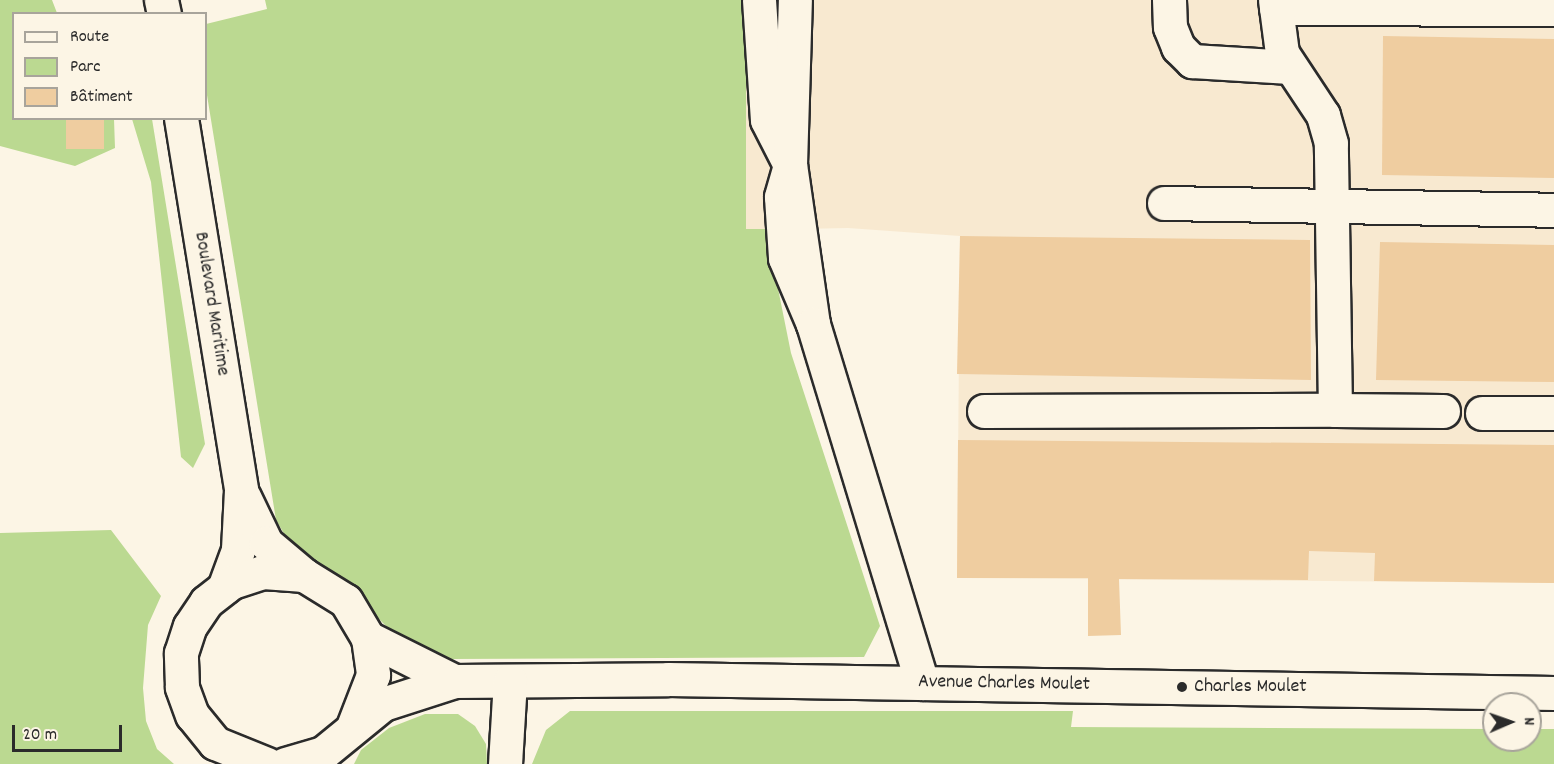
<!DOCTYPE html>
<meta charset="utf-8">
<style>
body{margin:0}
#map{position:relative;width:1554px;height:764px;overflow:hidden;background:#fcf5e5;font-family:Dekko,sans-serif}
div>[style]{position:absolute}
.built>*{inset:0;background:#f8e9d0}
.green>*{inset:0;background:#bbd991}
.building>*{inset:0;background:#efcda0}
.roads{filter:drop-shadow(2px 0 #2b2b2b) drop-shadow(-2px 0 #2b2b2b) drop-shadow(0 2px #2b2b2b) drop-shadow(0 -2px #2b2b2b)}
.minor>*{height:33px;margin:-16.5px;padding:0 16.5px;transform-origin:16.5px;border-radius:16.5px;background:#fcf5e5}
.dots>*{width:16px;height:16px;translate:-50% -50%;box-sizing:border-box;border:3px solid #fcf5e5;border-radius:50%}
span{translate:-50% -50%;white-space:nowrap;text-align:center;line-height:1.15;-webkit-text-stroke:4.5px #fcf5e5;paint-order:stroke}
.street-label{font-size:20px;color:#2b2b2b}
.poi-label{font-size:20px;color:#2b2b2b}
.left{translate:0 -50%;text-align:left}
.legend{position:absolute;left:12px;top:12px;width:195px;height:108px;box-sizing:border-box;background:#fcf5e5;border:2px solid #a8a49b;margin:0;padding:8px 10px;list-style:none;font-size:18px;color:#2b2b2b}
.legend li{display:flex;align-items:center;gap:12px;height:30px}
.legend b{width:30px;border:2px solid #a8a49b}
.north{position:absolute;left:1482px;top:692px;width:60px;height:60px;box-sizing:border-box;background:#fcf5e5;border:2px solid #a8a49b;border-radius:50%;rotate:88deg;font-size:16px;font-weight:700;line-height:24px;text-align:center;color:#2b2b2b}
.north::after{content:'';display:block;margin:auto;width:21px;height:27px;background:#2b2b2b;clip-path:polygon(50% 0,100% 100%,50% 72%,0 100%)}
.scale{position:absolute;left:12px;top:725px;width:110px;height:27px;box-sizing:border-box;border:3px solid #2b2b2b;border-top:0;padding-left:8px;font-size:18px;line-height:21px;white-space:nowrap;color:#2b2b2b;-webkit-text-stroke:4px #fcf5e5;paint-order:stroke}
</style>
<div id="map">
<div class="built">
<div style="clip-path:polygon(746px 0,1554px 0,1554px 583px,957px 578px,960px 236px,848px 228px,746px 230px)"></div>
</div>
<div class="green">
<div style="clip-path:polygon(0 0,52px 0,57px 13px,14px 14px,14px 118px,114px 119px,115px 148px,75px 166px,0 146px)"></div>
<div style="clip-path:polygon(265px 0,746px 0,746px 229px,766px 229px,791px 353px,880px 626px,864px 657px,449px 659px,395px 635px,358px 598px,289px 542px,276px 520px,206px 89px,206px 24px,267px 9px)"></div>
<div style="clip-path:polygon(132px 119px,152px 119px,205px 444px,193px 468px,181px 457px,151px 182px)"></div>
<div style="clip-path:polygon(111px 530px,161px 596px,148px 625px,143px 688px,146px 721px,157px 749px,174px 764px,0 764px,0 533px)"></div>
<div style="clip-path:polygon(570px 711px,1073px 711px,1071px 727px,1494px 729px,1494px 740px,1530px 740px,1530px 729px,1554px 729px,1554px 764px,532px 764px,546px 730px)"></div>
<div style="clip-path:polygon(425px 714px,458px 714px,475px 726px,486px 744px,487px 764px,354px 764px,361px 750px,389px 728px)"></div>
</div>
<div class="building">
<div style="clip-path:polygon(1383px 36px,1554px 39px,1554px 178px,1382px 175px)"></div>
<div style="clip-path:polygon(66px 118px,104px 118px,104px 149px,66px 149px)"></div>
<div style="clip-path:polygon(960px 236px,1310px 240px,1311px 380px,957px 374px)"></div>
<div style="clip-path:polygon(1380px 242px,1554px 245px,1554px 382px,1376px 380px)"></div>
<div style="clip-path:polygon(958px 440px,1554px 445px,1554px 583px,1374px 581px,1375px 553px,1309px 551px,1308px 580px,1119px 579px,1121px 635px,1088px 636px,1088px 578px,957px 578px)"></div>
</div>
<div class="roads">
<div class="minor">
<div style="left:161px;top:0;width:14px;rotate:78deg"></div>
<div style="left:759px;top:0;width:120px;rotate:86.2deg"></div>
<div style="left:767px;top:120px;width:51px;rotate:62.9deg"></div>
<div style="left:790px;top:165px;width:33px;rotate:106deg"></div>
<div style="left:781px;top:197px;width:61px;rotate:86.2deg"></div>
<div style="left:785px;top:258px;width:72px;rotate:67deg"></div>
<div style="left:813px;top:324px;width:161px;rotate:-98.2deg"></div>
<div style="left:790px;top:165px;width:165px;rotate:-88.3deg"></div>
<div style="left:1169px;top:0;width:27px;rotate:88deg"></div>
<div style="left:1170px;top:27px;width:22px;rotate:68deg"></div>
<div style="left:1178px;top:47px;width:20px;rotate:45deg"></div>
<div style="left:1192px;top:61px;width:98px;rotate:3.5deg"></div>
<div style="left:1276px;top:8px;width:278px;rotate:0.2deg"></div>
<div style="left:181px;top:118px;width:377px;rotate:80.8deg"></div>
<div style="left:241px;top:490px;width:60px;rotate:92.9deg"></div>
<div style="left:238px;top:550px;width:40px;rotate:110.2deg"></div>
<div style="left:1164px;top:203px;width:390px;rotate:1deg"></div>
<div style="left:813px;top:324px;width:375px;rotate:73.1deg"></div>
<div style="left:1335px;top:410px;width:108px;rotate:0.5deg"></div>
<div style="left:984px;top:411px;width:351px;rotate:-0.2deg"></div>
<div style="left:1335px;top:410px;width:267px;rotate:-90.9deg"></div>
<div style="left:1331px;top:143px;width:29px;rotate:-106deg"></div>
<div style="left:1323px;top:115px;width:74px;rotate:-123.5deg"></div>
<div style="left:1282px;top:53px;width:53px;rotate:-97.5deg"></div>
<div style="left:1482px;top:413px;width:72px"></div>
<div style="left:244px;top:497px;width:51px;rotate:64.4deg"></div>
<div style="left:266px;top:543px;width:50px;rotate:40.1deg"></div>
<div style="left:368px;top:638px;width:96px;rotate:26.6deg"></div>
<div style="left:267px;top:764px;width:56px;rotate:-158deg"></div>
<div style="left:215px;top:743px;width:36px;rotate:-129deg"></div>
<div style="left:192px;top:715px;width:30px;rotate:-110deg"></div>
<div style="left:182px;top:687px;width:34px;rotate:-92deg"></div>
<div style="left:181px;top:653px;width:28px;rotate:-72deg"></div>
<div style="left:190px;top:626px;width:29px;rotate:-56deg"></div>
<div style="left:206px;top:602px;width:33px;rotate:-38deg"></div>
<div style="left:232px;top:582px;width:33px;rotate:-18deg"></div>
<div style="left:263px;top:572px;width:41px;rotate:4.2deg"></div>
<div style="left:304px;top:575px;width:49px;rotate:31.8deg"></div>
<div style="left:346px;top:601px;width:43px;rotate:59.3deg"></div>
<div style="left:368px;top:638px;width:37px;rotate:82deg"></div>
<div style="left:373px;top:675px;width:53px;rotate:111.2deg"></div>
<div style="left:285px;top:764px;width:40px;rotate:-16deg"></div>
<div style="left:323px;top:753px;width:77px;rotate:-39.2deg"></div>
<div style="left:383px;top:704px;width:75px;rotate:-17.9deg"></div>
<div style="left:454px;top:681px;width:214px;rotate:-0.5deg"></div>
<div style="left:668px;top:679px;width:886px;rotate:0.91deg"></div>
<div style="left:505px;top:764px;width:83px;rotate:-86.6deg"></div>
</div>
</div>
<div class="dots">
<div style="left:1182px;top:687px;background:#2b2b2b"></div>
</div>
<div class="street-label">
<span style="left:211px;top:304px;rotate:81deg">Boulevard Maritime</span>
<span style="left:1004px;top:684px;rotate:1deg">Avenue Charles Moulet</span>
</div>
<div class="poi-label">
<span class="left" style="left:1194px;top:687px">Charles Moulet</span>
</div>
<ul class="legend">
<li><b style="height:8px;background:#fcf5e5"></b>Route</li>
<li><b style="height:16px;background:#bbd991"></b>Parc</li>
<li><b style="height:16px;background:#efcda0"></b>Bâtiment</li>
</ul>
<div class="north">N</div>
<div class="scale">20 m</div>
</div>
